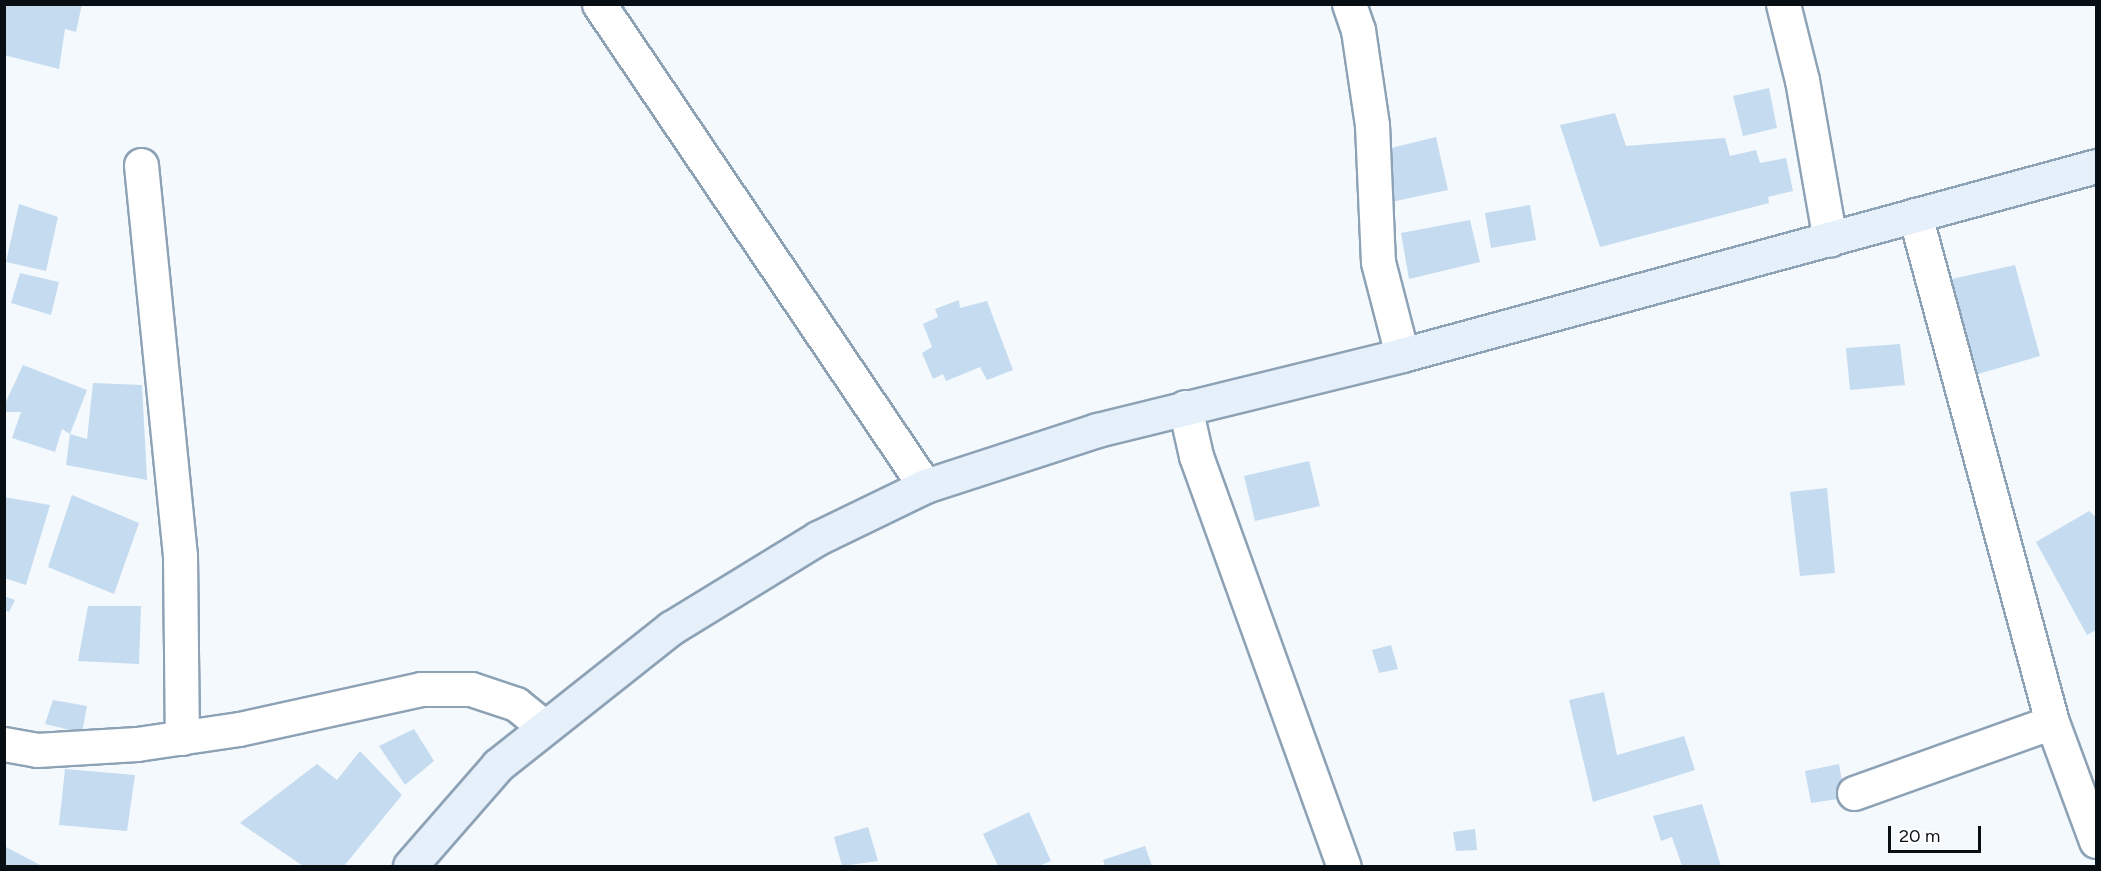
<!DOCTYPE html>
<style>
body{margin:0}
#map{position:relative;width:2101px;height:871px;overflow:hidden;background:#f4f9fd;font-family:Figtree,sans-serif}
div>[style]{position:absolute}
.building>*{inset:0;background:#c5dbf0}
.roads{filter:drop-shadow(2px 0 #8da2b5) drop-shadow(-2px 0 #8da2b5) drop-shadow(0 2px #8da2b5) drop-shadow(0 -2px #8da2b5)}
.street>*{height:33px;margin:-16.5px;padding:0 16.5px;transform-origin:16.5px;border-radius:16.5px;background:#fff}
.secondary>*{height:33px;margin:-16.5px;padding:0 16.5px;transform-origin:16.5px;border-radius:16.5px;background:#e5f0fa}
span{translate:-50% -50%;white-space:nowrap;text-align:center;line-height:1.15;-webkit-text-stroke:4.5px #fff;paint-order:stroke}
.frame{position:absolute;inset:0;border:6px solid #070f15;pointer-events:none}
.scale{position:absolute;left:1888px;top:826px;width:93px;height:27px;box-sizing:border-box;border:3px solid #070f15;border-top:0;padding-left:8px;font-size:18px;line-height:21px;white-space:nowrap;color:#070f15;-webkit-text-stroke:4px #fff;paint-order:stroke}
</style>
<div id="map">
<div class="building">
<div style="clip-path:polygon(4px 4px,82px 4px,76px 32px,65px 29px,59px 69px,4px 55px)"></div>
<div style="clip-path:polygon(1769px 88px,1777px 128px,1743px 136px,1733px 96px)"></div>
<div style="clip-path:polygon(1615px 113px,1626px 146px,1725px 138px,1730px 156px,1756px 150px,1760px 163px,1786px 158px,1793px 191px,1768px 197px,1769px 203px,1600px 247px,1560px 125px)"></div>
<div style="clip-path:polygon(1436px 137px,1448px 190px,1386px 203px,1383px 150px)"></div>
<div style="clip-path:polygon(19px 204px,58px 217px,46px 271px,6px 262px)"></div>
<div style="clip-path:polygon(1530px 205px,1536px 240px,1491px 248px,1485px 213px)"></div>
<div style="clip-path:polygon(1470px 220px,1480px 262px,1409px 279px,1401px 233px)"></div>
<div style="clip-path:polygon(2015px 265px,2040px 356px,1968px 377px,1938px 282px)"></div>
<div style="clip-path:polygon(20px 273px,59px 282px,51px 315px,11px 303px)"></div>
<div style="clip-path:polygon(959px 300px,960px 308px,987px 301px,1013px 370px,987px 380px,980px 367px,946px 381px,943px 374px,933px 379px,922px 353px,932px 347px,923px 324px,938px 317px,935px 309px)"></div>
<div style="clip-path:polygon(1900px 344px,1905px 385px,1850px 390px,1846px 348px)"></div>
<div style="clip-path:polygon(23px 365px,87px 390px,70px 434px,62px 429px,55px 452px,12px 438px,21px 412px,4px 412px,4px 406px)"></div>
<div style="clip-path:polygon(93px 383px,142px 385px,147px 480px,66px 465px,70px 434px,87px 439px)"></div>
<div style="clip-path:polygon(1309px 461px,1320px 506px,1255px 521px,1244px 476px)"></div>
<div style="clip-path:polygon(1827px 488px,1835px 573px,1800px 576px,1790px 492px)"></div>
<div style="clip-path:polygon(72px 495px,139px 523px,114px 594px,48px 567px)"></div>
<div style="clip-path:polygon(4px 497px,50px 505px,26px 585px,4px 578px)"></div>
<div style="clip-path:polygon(2089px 511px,2096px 517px,2096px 630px,2087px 635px,2036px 542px)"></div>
<div style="clip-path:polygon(4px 596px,15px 600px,9px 612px,4px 610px)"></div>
<div style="clip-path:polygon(88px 606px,141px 606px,139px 664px,78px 661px)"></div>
<div style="clip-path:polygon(1391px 645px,1398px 669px,1379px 673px,1372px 650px)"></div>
<div style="clip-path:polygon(1604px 692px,1617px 755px,1684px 736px,1695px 770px,1593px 802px,1569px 700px)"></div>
<div style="clip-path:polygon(53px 700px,87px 706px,82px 733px,45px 724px)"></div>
<div style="clip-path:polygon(414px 729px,434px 761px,405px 785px,379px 746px)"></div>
<div style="clip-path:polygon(360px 751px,402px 795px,344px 866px,303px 866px,240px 823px,317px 764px,337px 780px)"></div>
<div style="clip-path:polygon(1839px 764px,1845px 798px,1811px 803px,1805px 771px)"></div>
<div style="clip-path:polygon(65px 769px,135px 775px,127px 831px,59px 825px)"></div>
<div style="clip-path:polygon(1702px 804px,1721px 866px,1682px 866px,1672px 837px,1661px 841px,1653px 816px)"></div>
<div style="clip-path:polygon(1029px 812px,1051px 861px,1039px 866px,998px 866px,983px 834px)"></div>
<div style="clip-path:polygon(868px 827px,878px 861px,842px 866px,834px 837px)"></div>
<div style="clip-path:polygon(1475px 829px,1477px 850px,1456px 851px,1453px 832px)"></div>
<div style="clip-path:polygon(4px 846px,42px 866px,4px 866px)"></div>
<div style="clip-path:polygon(1145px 846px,1152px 866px,1105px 866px,1103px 860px)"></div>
</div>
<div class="roads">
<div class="street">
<div style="left:599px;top:4px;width:582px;rotate:55.93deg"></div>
<div style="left:1349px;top:4px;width:28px;rotate:71deg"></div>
<div style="left:1358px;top:30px;width:96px;rotate:81.6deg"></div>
<div style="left:1372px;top:125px;width:137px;rotate:87.5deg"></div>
<div style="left:1378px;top:262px;width:96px;rotate:75.5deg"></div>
<div style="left:1783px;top:4px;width:78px;rotate:76deg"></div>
<div style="left:1802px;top:80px;width:162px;rotate:80.1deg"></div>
<div style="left:141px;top:165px;width:392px;rotate:84.3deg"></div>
<div style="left:180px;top:555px;width:183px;rotate:89.4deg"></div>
<div style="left:1915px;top:215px;width:525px;rotate:74.88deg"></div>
<div style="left:2052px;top:722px;width:127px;rotate:69.7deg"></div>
<div style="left:1185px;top:407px;width:50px;rotate:77.3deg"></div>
<div style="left:1196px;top:456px;width:436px;rotate:70.2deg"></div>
<div style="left:4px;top:744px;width:34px;rotate:10deg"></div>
<div style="left:37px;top:750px;width:100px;rotate:-3.4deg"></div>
<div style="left:137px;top:744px;width:103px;rotate:-8.4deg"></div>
<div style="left:239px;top:729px;width:186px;rotate:-12.4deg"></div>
<div style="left:421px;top:689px;width:50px"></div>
<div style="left:471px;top:689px;width:47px;rotate:18.4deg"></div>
<div style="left:516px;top:704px;width:35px;rotate:39deg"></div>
<div style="left:1854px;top:793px;width:210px;rotate:-19.7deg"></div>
</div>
<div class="secondary">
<div style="left:410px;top:866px;width:134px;rotate:-48.9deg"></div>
<div style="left:498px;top:765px;width:221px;rotate:-38.4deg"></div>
<div style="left:671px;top:628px;width:172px;rotate:-31.5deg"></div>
<div style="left:818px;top:538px;width:119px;rotate:-25.9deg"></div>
<div style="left:925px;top:486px;width:181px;rotate:-18deg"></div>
<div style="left:1097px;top:430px;width:314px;rotate:-13.8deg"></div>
<div style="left:1402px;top:355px;width:719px;rotate:-15.23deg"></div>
</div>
</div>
<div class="frame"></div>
<div class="scale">20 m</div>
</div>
